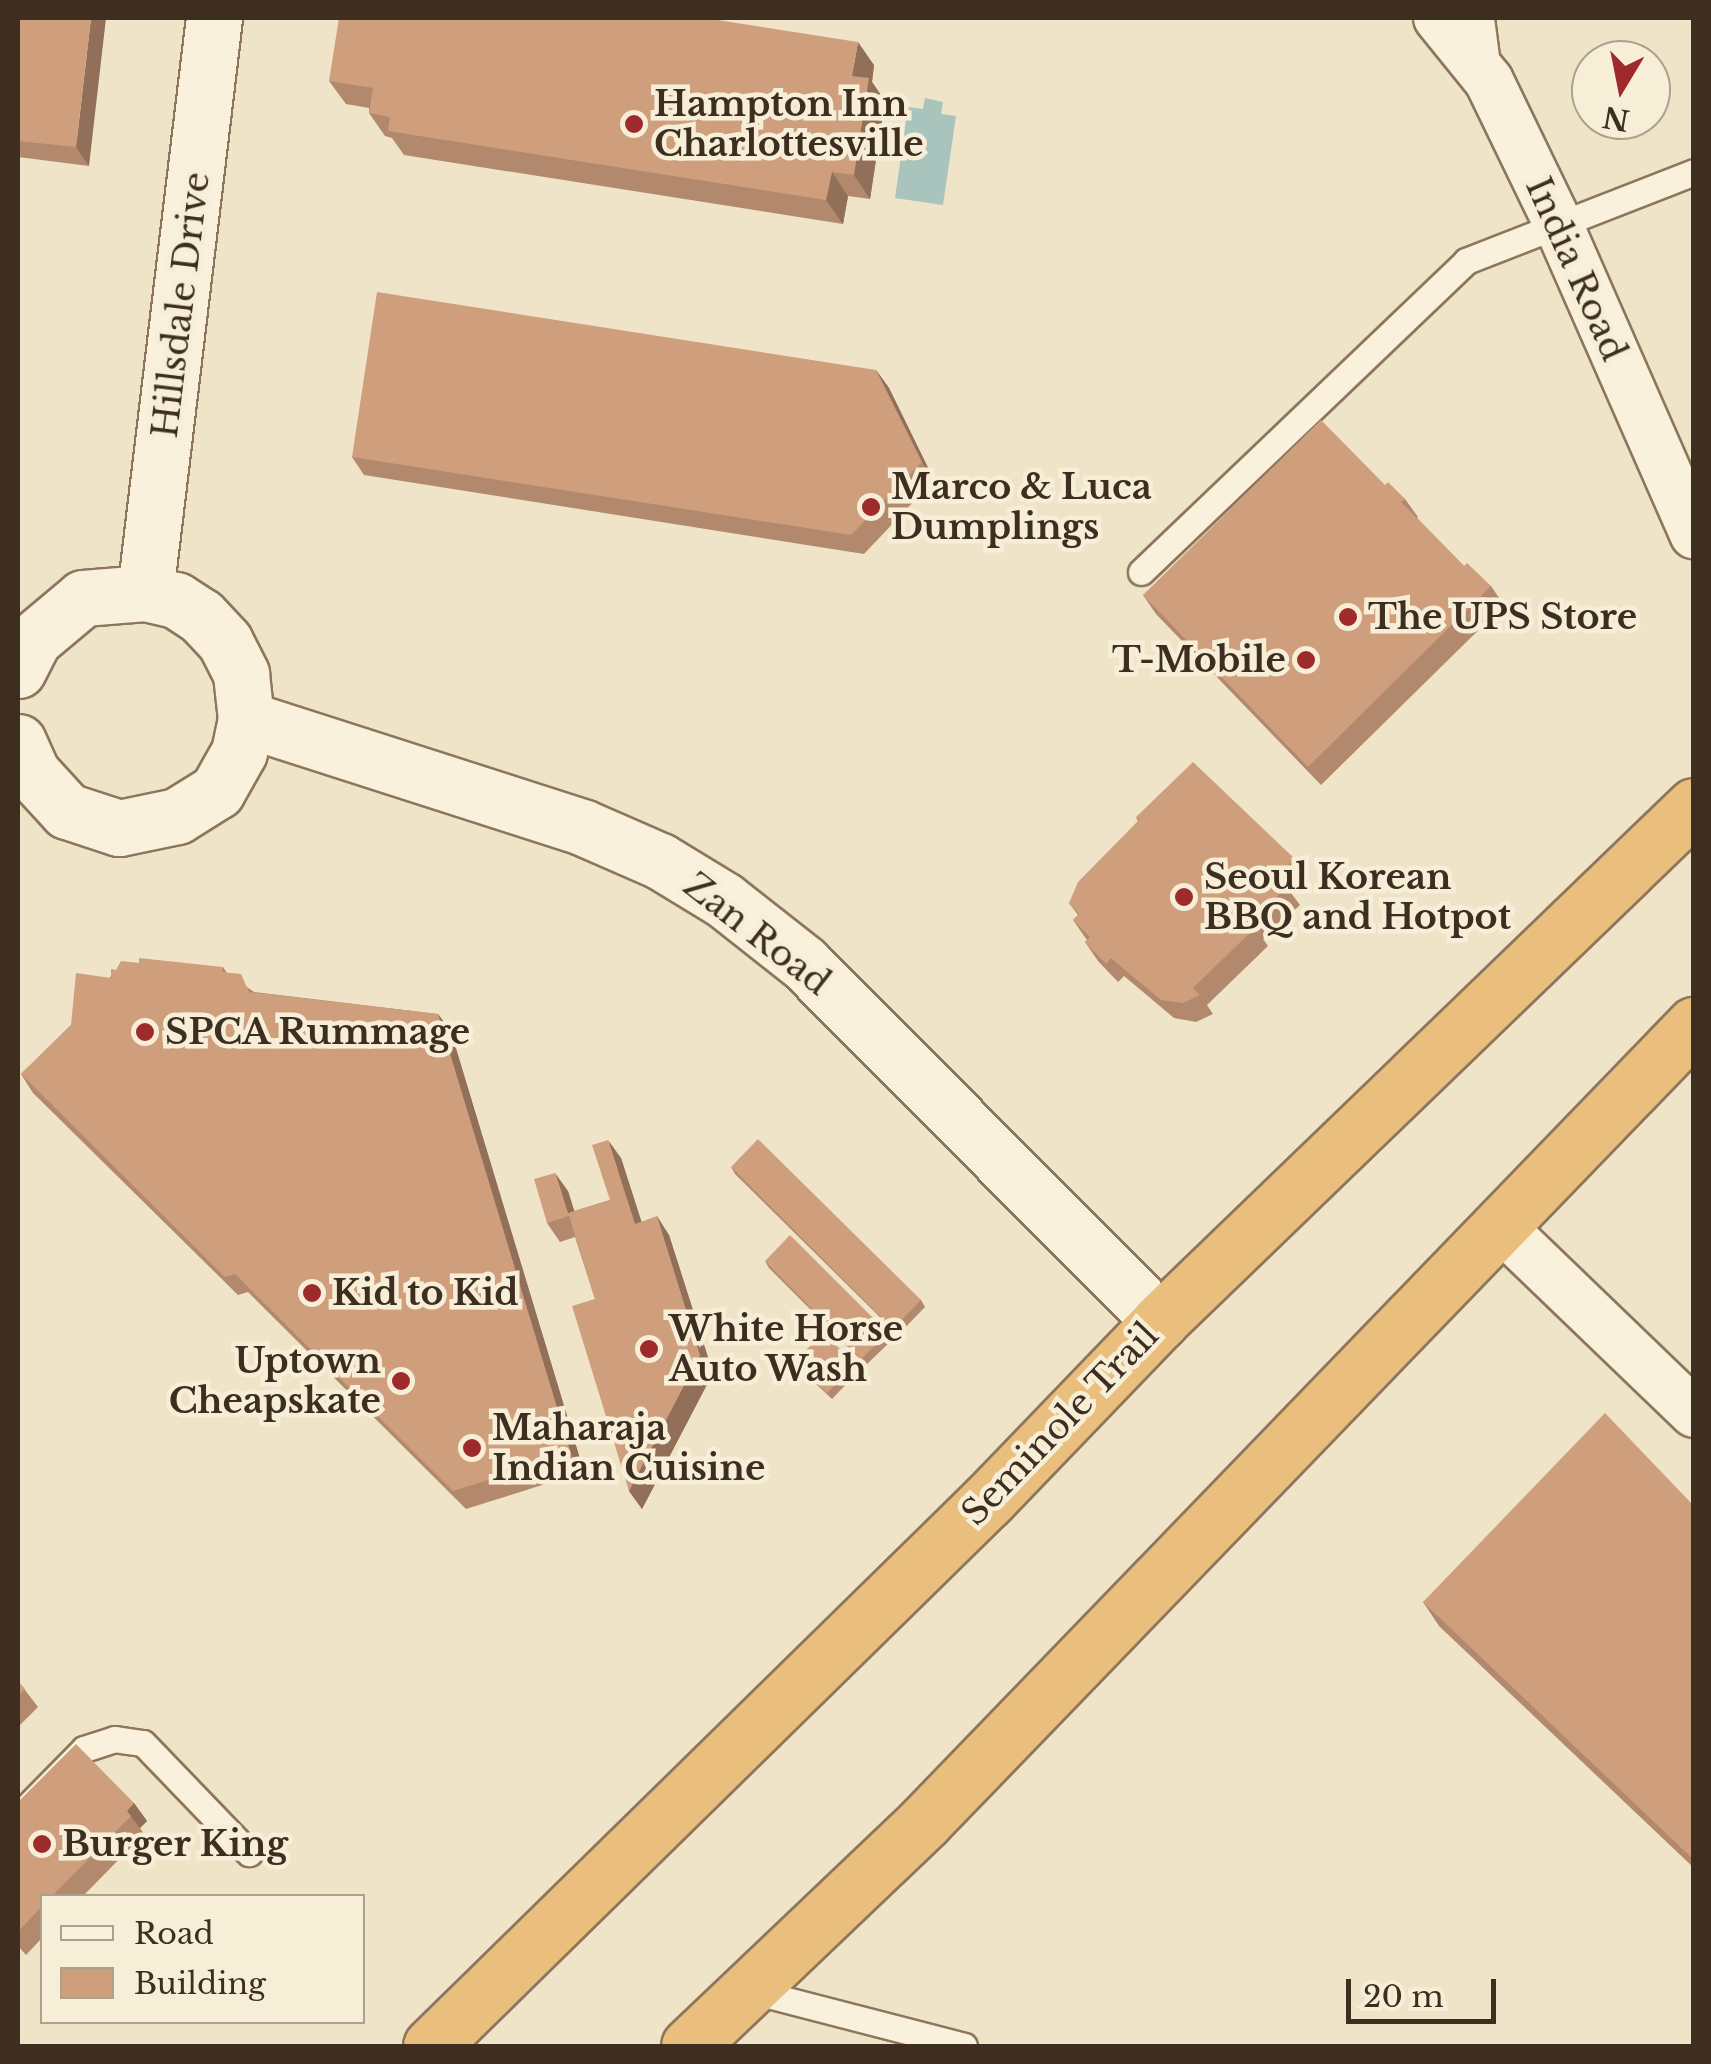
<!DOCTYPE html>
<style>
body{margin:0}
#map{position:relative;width:1711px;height:2064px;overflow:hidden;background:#f0e4c8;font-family:"Libre Baskerville",serif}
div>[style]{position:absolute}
.water>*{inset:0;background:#a9c4bc}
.roads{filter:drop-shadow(2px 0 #8d765c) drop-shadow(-2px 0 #8d765c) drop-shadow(0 2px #8d765c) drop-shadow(0 -2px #8d765c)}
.service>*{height:25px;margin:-12.5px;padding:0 12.5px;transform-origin:12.5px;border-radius:12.5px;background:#faf1dc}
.minor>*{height:48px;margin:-24px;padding:0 24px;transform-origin:24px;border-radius:24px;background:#faf1dc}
.tertiary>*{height:55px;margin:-27.5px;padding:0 27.5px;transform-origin:27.5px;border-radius:27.5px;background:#faf1dc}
.trunk>*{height:55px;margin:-27.5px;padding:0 27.5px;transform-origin:27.5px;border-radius:27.5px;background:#eabe7c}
.wall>*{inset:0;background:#b2896c}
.shaded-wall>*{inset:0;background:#916f58}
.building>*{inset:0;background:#cf9f7d}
.dots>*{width:28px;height:28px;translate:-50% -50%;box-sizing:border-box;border:5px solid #f7eed8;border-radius:50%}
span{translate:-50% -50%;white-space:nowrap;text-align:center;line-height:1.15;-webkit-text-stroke:9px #f7eed8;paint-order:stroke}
.poi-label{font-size:35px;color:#3d2e20;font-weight:700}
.left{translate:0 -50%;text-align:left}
.right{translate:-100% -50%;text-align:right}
.street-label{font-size:35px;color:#3d2e20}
.frame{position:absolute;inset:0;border:20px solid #3d2e20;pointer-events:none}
.legend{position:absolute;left:40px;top:1894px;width:325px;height:130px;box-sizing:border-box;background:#f7eed8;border:2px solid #ada18e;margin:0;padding:12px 18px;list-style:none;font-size:30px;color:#3d2e20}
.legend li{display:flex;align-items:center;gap:20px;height:50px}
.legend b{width:50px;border:2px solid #ada18e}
.north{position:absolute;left:1571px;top:40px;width:100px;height:100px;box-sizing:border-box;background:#f7eed8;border:2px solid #ada18e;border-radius:50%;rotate:190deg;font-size:28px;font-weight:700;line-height:40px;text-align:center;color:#3d2e20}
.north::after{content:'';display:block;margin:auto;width:35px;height:45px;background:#9e2a2b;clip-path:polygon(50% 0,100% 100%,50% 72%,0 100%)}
.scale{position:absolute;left:1346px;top:1979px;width:150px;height:45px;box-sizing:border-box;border:5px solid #3d2e20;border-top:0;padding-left:12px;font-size:30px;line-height:35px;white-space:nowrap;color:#3d2e20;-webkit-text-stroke:8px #f7eed8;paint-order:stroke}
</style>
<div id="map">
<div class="water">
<div style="clip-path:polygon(925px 98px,943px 102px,941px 114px,956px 116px,943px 205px,895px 198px,908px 107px,923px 109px)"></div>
</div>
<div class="roads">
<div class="service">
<div style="left:1481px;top:18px;width:53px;rotate:82.5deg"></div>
<div style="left:1141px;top:572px;width:450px;rotate:-43.7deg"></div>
<div style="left:1466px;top:261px;width:245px;rotate:-21.3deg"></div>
<div style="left:18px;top:1816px;width:94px;rotate:-45.4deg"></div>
<div style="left:84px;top:1749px;width:32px;rotate:-18deg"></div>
<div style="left:114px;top:1739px;width:29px;rotate:8deg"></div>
<div style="left:143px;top:1743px;width:153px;rotate:46.1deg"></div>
<div style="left:752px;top:1991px;width:219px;rotate:14.5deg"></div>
</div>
<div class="minor">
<div style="left:1438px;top:18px;width:81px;rotate:51deg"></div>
<div style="left:1489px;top:81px;width:159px;rotate:64.2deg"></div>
<div style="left:1558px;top:224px;width:339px;rotate:66.3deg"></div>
<div style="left:1501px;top:1227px;width:268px;rotate:43.9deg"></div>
</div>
<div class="tertiary">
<div style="left:145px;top:593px;width:579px;rotate:-83.16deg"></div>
<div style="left:18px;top:670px;width:34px;rotate:-63deg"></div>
<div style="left:33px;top:640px;width:65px;rotate:-40deg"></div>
<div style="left:83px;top:598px;width:62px;rotate:-4.6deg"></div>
<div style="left:145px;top:593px;width:32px;rotate:13deg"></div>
<div style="left:176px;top:600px;width:30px;rotate:33deg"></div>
<div style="left:201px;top:616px;width:35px;rotate:47deg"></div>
<div style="left:225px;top:642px;width:36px;rotate:63deg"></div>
<div style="left:241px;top:674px;width:45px;rotate:83.7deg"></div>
<div style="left:246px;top:719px;width:34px;rotate:102deg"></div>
<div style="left:239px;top:752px;width:45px;rotate:119.4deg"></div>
<div style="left:217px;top:791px;width:47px;rotate:148deg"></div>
<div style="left:177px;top:816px;width:59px;rotate:168.3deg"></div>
<div style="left:119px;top:828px;width:55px;rotate:-161.9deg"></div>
<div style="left:67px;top:811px;width:52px;rotate:-132.6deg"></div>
<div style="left:32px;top:773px;width:34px;rotate:-114deg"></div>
<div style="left:246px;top:719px;width:353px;rotate:17.8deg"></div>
<div style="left:582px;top:827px;width:85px;rotate:23.6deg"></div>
<div style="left:660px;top:861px;width:75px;rotate:31.4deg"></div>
<div style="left:724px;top:900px;width:102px;rotate:38.2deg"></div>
<div style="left:804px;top:963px;width:505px;rotate:45.16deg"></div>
</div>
<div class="trunk">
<div style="left:431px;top:2046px;width:780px;rotate:-44.43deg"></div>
<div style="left:988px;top:1500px;width:248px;rotate:-46.1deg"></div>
<div style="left:1160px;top:1321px;width:742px;rotate:-43.96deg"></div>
<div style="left:689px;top:2046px;width:326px;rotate:-43.6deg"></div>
<div style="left:925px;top:1821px;width:1107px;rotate:-45.99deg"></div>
</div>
</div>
<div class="wall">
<div style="clip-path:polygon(18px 18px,89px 166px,18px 157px)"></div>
<div style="clip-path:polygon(874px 65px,872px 82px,885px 101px,870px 199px,848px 196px,843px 224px,404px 155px,392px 138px,385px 136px,369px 113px,369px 108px,346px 104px,329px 81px)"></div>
<div style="clip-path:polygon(876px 370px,889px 388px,934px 480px,864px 554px,364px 475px,352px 457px)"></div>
<div style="clip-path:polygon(1385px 485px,1405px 499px,1418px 517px,1417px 518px,1464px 566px,1491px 586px,1504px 605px,1321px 785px,1156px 614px,1143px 595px)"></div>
<div style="clip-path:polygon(1136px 817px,1295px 859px,1308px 877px,1291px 893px,1300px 905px,1263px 939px,1268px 946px,1207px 1005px,1213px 1014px,1196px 1022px,1174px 1018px,1124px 976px,1118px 982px,1098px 961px,1085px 942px,1087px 940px,1073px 920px,1078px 915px,1069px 903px,1138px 821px)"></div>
<div style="clip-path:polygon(223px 967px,227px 973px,254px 992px,438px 1014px,451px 1032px,584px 1472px,466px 1509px,248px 1292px,238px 1295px,33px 1093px,21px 1074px,71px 1025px,116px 970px)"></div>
<div style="clip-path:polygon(621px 1158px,641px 1221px,669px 1235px,713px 1373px,642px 1509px,629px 1491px,595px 1299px,575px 1237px,560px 1242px,547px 1223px,568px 1191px,574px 1211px,610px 1200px)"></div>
<div style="clip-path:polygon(731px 1167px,921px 1300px,925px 1307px,898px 1335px,735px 1174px)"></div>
<div style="clip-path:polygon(765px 1261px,888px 1333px,892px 1340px,866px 1365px,769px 1268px)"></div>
<div style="clip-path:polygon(794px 1362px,856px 1364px,860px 1370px,832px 1399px,799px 1368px)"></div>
<div style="clip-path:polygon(1694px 1506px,1694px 1868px,1439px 1626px,1423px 1602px)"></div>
<div style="clip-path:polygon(18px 1681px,38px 1707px,18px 1727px)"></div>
<div style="clip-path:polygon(18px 1802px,134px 1803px,147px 1821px,140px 1828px,144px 1834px,83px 1896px,42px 1896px,42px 1938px,26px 1955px,18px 1946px)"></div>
</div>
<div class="shaded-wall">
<div style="clip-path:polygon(91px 18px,106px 18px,89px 166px,76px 147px)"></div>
<div style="clip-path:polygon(858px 42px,874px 65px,872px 82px,885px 101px,870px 199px,854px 175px,852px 76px)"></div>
<div style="clip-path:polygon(832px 172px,848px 196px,843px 224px,826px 200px)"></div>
<div style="clip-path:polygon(876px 370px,889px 388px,934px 480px,922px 462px)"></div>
<div style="clip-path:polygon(438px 1014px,451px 1032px,584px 1472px,571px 1454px)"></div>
<div style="clip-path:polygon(608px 1140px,621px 1158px,648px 1242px,635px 1224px)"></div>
<div style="clip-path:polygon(555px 1173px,568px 1191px,581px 1232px,568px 1213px)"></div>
<div style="clip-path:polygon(657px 1216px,669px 1235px,713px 1373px,642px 1509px,629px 1491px)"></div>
<div style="clip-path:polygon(134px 1803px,147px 1821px,140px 1828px,127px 1811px)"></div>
</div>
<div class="building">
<div style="clip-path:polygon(18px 18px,91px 18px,76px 147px,18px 141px)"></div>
<div style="clip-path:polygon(339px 18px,387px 19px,387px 18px,705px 18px,858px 42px,852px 76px,869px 78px,854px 175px,832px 172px,826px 200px,388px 131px,390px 117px,369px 113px,373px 88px,329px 81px)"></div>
<div style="clip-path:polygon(377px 292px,876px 370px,922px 462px,851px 535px,352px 457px)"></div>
<div style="clip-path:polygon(1321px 420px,1385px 485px,1388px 482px,1405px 499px,1401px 502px,1464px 566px,1467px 563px,1491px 586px,1308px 767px,1143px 595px)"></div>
<div style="clip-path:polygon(1193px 762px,1295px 859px,1277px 876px,1287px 887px,1250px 921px,1255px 928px,1193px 988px,1200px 995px,1183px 1003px,1161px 1000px,1111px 958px,1106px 964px,1085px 942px,1090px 937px,1073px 920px,1079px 914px,1069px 903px,1078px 882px,1140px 819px,1136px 817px)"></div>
<div style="clip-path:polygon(139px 958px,223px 967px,222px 972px,241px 974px,249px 992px,438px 1014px,571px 1454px,453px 1491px,235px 1274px,225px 1277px,21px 1074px,71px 1025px,76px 973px,111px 978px,111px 969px,116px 970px,121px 961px,139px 963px)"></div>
<div style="clip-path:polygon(758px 1139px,921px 1300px,893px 1329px,731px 1167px)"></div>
<div style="clip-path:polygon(608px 1140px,635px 1224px,657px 1216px,700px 1355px,629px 1491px,572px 1306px,595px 1299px,569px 1216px,547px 1223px,534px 1179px,555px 1173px,568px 1213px,610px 1200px,592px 1145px)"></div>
<div style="clip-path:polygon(790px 1235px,888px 1333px,861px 1359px,765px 1261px)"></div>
<div style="clip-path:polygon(823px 1333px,856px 1364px,827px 1393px,794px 1362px)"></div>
<div style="clip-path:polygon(1605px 1413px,1694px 1506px,1694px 1860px,1423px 1602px)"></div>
<div style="clip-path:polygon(18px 1681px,25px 1689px,18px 1696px)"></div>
<div style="clip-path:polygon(76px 1744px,134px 1803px,127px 1811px,131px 1816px,52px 1896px,42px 1896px,42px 1906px,18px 1932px,18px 1802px)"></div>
</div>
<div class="dots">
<div style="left:634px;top:124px;background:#9e2a2b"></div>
<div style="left:871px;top:507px;background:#9e2a2b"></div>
<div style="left:1348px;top:617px;background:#9e2a2b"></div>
<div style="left:1306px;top:660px;background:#9e2a2b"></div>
<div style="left:1184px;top:897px;background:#9e2a2b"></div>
<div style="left:145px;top:1032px;background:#9e2a2b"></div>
<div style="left:312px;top:1293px;background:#9e2a2b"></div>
<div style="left:649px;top:1349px;background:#9e2a2b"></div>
<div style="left:401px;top:1381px;background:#9e2a2b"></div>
<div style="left:472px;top:1448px;background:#9e2a2b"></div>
<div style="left:42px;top:1844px;background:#9e2a2b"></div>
</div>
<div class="poi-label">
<span class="left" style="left:654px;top:124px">Hampton Inn<br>Charlottesville</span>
<span class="left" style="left:891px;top:507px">Marco &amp; Luca<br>Dumplings</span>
<span class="left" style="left:1368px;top:617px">The UPS Store</span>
<span class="right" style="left:1286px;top:660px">T-Mobile</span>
<span class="left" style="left:1204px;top:897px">Seoul Korean<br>BBQ and Hotpot</span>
<span class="left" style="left:165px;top:1032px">SPCA Rummage</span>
<span class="left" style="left:332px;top:1293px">Kid to Kid</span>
<span class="left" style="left:669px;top:1349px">White Horse<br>Auto Wash</span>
<span class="right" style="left:381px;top:1381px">Uptown<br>Cheapskate</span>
<span class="left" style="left:492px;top:1448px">Maharaja<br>Indian Cuisine</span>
<span class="left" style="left:62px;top:1844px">Burger King</span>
</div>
<div class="street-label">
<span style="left:1576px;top:269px;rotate:66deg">India Road</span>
<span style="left:181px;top:305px;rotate:-83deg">Hillsdale Drive</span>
<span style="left:757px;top:934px;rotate:38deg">Zan Road</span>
<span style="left:1060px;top:1424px;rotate:-46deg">Seminole Trail</span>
</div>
<div class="frame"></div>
<ul class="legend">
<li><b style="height:12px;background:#faf1dc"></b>Road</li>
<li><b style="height:28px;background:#cf9f7d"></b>Building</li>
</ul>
<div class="north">N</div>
<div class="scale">20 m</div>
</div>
